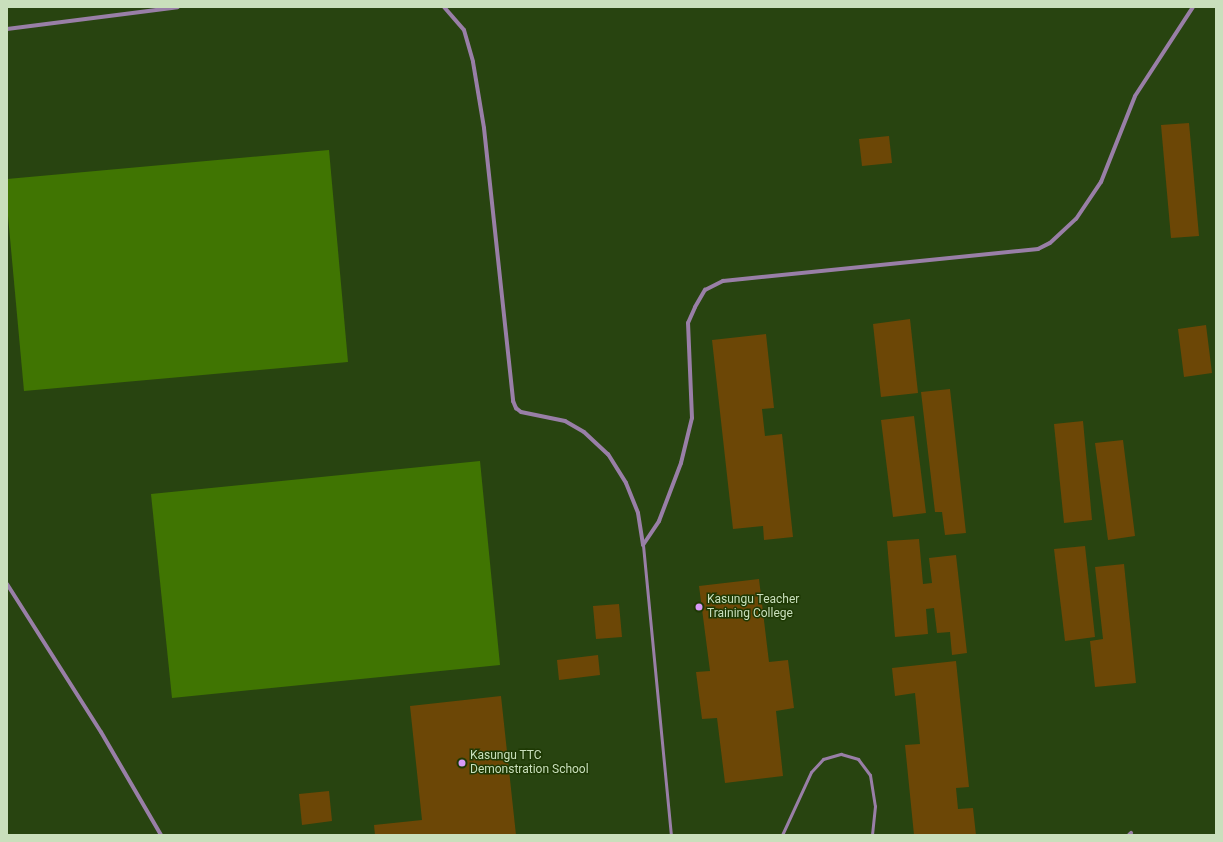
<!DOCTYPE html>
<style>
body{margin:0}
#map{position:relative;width:1223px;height:842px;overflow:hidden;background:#284410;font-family:Roboto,sans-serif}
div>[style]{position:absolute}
.green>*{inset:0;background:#407502}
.building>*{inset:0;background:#6c4706}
.lane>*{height:3px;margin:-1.5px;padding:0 1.5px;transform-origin:1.5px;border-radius:1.5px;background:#997fa7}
.street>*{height:4px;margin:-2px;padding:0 2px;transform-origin:2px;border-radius:2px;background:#997fa7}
.dots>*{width:11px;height:11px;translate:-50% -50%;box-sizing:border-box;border:2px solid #1e3904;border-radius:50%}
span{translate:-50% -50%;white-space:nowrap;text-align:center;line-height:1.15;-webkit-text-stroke:3px #1e3904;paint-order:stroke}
.poi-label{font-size:12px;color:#c9dfbc}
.left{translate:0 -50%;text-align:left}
.frame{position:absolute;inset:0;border:8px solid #c9dfbc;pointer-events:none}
</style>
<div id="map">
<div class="green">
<div style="clip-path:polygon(329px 150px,348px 362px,24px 391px,7px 205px,7px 179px)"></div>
<div style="clip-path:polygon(480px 461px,500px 665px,172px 698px,151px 494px)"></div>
</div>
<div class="building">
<div style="clip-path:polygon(1189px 123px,1199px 236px,1171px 238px,1161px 125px)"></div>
<div style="clip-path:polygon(889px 136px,892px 163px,862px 166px,859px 139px)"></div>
<div style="clip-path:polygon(910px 319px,918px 393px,881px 397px,873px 324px)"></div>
<div style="clip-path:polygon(1206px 325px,1212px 373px,1184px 377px,1178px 329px)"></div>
<div style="clip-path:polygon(766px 334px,774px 408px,762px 409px,765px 436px,782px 434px,793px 537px,764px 540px,763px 526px,733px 529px,712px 340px)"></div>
<div style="clip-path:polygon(950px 389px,966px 533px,945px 535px,942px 512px,935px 512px,921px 392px)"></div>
<div style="clip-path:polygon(914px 416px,926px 513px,893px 517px,881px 420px)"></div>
<div style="clip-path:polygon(1083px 421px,1092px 520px,1064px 523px,1054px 424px)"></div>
<div style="clip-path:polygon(1123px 440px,1135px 536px,1108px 540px,1095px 443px)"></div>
<div style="clip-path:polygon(919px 539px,923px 584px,932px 583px,929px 558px,956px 555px,967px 653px,952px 655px,950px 632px,937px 633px,934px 608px,926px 609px,928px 634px,895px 637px,887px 541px)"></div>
<div style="clip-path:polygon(1085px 546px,1095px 637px,1065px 641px,1054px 549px)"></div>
<div style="clip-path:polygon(1124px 564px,1136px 683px,1095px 687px,1090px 641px,1103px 639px,1095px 567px)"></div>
<div style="clip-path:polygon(759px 579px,769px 662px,788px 660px,794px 708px,776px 711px,783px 776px,725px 783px,717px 718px,702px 719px,696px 672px,710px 671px,699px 586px)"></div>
<div style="clip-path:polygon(619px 604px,622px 637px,596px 639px,593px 606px)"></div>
<div style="clip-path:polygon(598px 655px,600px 675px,559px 680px,557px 660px)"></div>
<div style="clip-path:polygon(956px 661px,969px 787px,956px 788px,958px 809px,973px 808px,976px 835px,914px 835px,905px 745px,920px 744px,915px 693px,895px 696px,892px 668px)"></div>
<div style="clip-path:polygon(501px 696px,516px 835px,375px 835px,374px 825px,422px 820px,410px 706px)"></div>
<div style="clip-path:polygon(329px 791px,332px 821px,302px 825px,299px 794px)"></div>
</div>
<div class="lane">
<div style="left:643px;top:545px;width:291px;rotate:84.5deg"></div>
<div style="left:782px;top:835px;width:69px;rotate:-65.3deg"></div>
<div style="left:811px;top:772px;width:18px;rotate:-47deg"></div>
<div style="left:823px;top:759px;width:19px;rotate:-16deg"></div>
<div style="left:841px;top:754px;width:18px;rotate:16deg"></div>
<div style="left:858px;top:759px;width:20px;rotate:53deg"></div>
<div style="left:870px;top:775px;width:31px;rotate:81deg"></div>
<div style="left:875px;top:806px;width:29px;rotate:96deg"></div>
</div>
<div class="street">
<div style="left:444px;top:7px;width:30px;rotate:49deg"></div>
<div style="left:464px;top:30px;width:33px;rotate:74deg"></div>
<div style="left:473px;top:62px;width:67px;rotate:80.5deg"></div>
<div style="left:484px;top:128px;width:275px;rotate:83.9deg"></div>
<div style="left:513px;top:401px;width:8px;rotate:67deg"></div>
<div style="left:516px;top:408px;width:6px;rotate:39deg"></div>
<div style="left:521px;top:412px;width:45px;rotate:11.6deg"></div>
<div style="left:565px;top:421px;width:22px;rotate:30deg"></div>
<div style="left:584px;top:432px;width:33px;rotate:43deg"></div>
<div style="left:608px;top:454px;width:34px;rotate:58deg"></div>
<div style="left:626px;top:483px;width:32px;rotate:68deg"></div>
<div style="left:638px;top:513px;width:32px;rotate:81deg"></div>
<div style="left:7px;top:29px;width:172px;rotate:-7.3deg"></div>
<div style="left:643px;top:545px;width:29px;rotate:-56deg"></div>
<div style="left:659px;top:521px;width:62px;rotate:-69.2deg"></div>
<div style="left:681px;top:463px;width:46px;rotate:-76.3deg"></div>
<div style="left:692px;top:418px;width:95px;rotate:-92.4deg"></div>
<div style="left:688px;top:323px;width:17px;rotate:-66deg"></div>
<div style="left:695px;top:307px;width:20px;rotate:-60deg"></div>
<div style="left:705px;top:290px;width:20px;rotate:-27deg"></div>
<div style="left:723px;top:281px;width:317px;rotate:-5.8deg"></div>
<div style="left:1038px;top:249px;width:13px;rotate:-27deg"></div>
<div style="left:1050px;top:243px;width:35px;rotate:-43deg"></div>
<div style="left:1076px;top:219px;width:45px;rotate:-56deg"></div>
<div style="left:1101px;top:182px;width:92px;rotate:-68.4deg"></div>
<div style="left:1135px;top:96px;width:106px;rotate:-56.9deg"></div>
<div style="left:7px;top:584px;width:175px;rotate:57.6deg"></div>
<div style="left:101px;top:732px;width:119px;rotate:59.8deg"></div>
<div style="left:1129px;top:835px;width:3px;rotate:-45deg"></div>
</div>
<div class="dots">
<div style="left:699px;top:607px;background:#d89af8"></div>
<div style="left:462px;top:763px;background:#d89af8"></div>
</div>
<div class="poi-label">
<span class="left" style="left:707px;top:607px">Kasungu Teacher<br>Training College</span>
<span class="left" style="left:470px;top:763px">Kasungu TTC<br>Demonstration School</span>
</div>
<div class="frame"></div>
</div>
